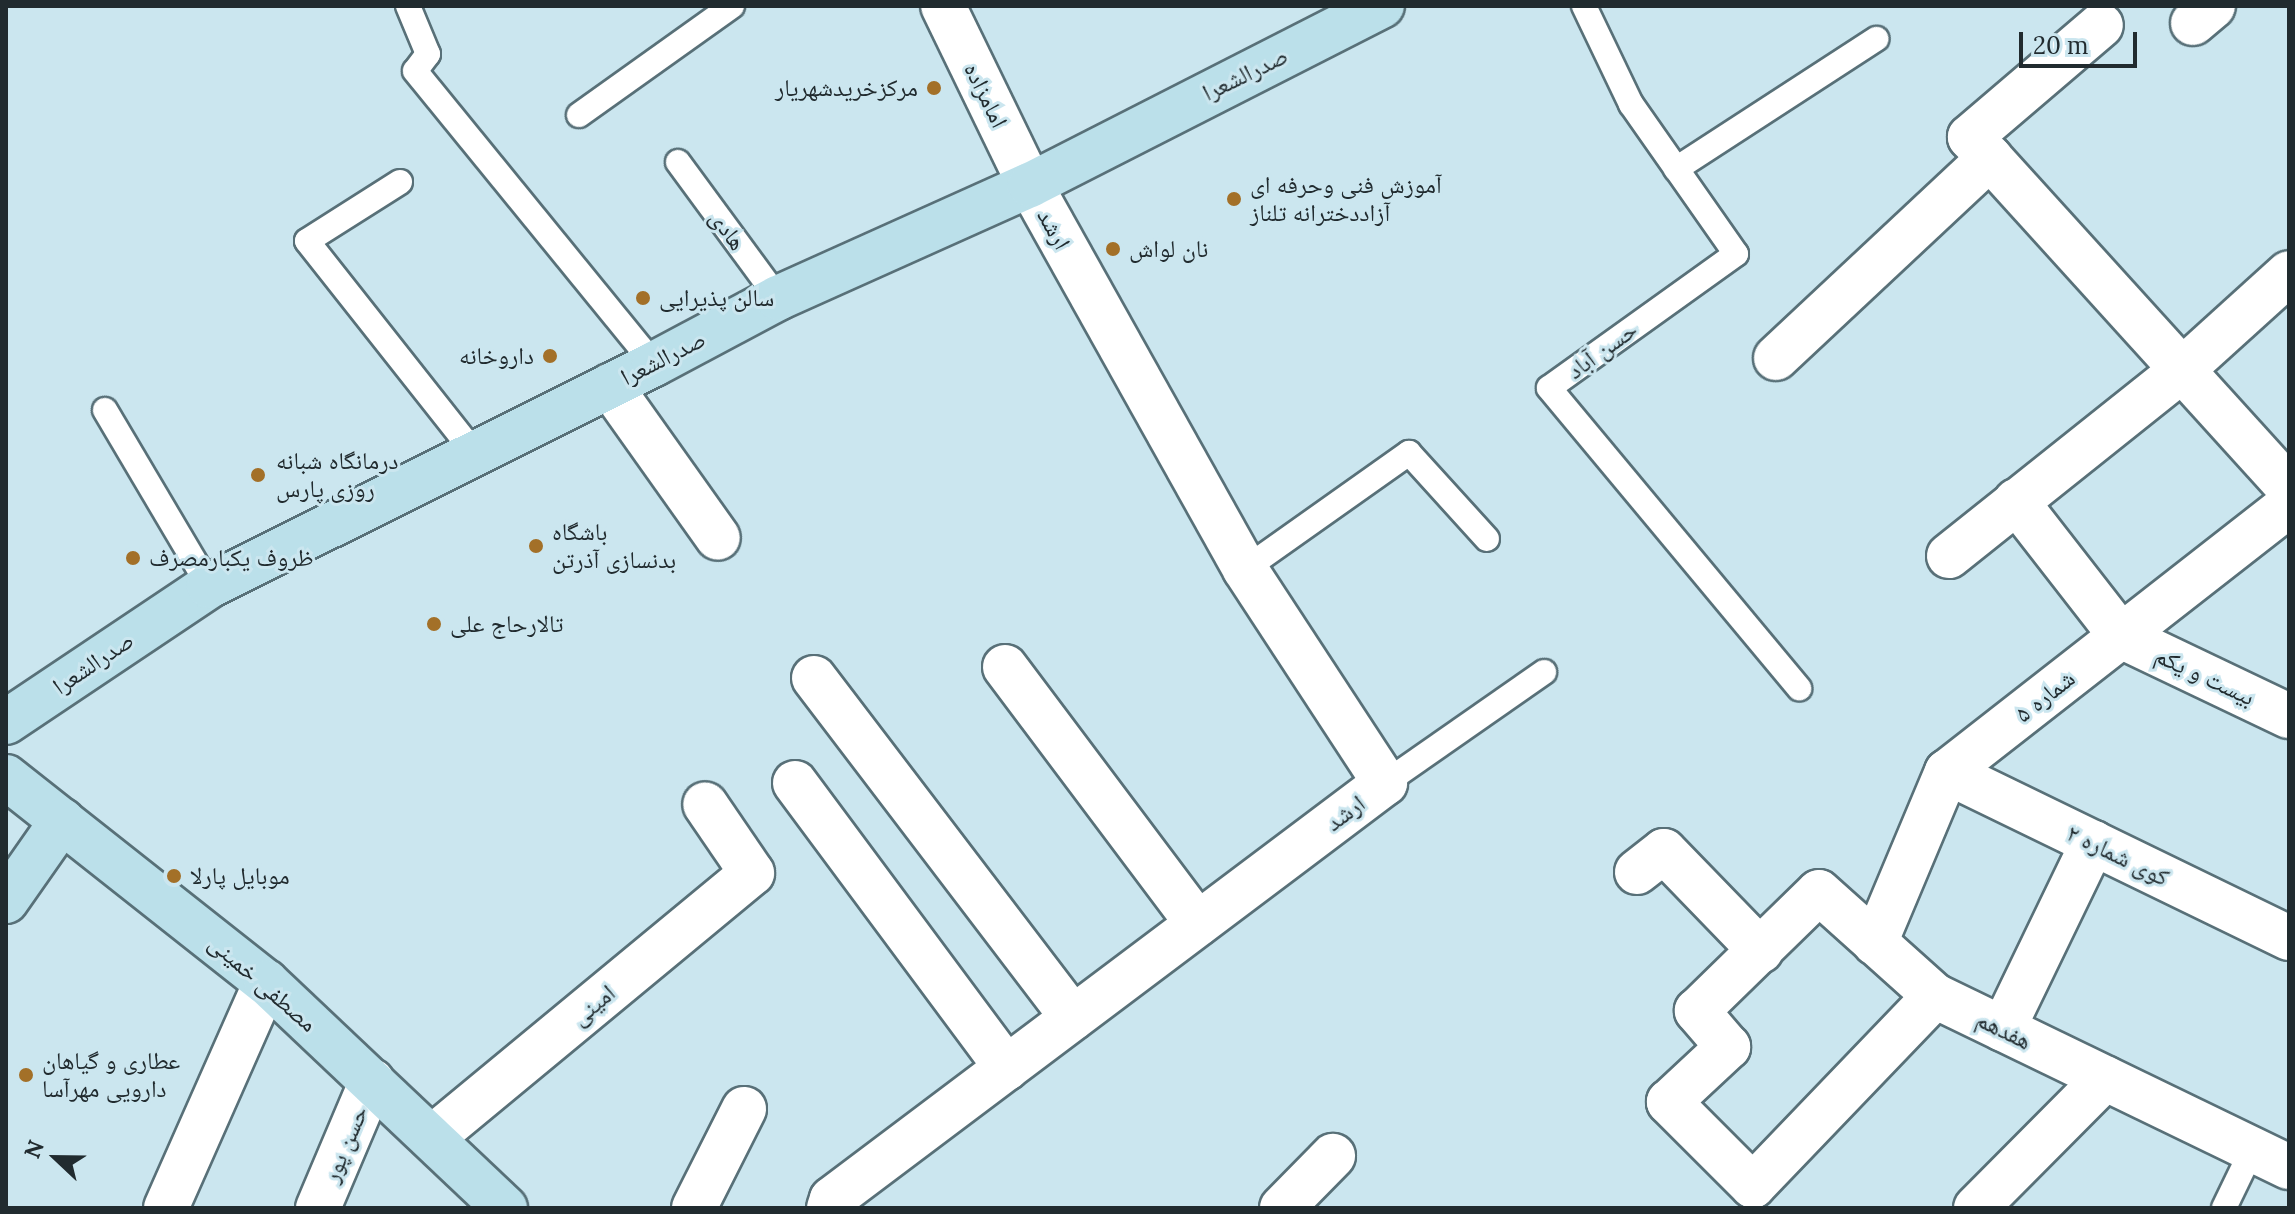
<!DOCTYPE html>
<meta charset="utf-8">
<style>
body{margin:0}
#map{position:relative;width:2295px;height:1214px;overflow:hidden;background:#cbe6ef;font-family:Lora,"Noto Naskh Arabic",serif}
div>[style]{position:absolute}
.roads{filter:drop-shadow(2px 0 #587078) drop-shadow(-2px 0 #587078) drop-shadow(0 2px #587078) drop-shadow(0 -2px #587078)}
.lane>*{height:24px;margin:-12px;padding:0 12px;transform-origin:12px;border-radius:12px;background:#fff}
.street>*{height:44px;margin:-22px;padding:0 22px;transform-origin:22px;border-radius:22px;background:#fff}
.secondary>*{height:44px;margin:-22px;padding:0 22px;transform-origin:22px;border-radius:22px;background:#bbe0ea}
.dots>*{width:22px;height:22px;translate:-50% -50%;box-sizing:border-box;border:4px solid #cbe6ef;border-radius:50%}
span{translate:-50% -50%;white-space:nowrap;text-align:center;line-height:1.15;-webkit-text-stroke:6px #cbe6ef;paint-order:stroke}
.street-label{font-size:24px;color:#212b2f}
.poi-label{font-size:24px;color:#212b2f}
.right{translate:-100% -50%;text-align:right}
.left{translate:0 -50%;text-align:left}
.frame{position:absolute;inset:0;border:8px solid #212b2f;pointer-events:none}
.north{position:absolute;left:16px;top:1118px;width:80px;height:80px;-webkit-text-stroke:6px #cbe6ef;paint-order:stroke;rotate:292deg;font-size:22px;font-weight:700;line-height:32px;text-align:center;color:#212b2f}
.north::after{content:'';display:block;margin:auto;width:28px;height:36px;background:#212b2f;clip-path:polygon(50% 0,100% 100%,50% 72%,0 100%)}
.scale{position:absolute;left:2019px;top:32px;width:118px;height:36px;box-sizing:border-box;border:4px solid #212b2f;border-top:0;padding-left:10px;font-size:24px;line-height:28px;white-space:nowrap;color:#212b2f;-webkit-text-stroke:6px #cbe6ef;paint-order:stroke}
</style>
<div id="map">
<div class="roads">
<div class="lane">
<div style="left:408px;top:6px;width:52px;rotate:67.4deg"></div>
<div style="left:428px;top:54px;width:21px;rotate:127deg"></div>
<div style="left:415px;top:71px;width:378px;rotate:50.8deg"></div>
<div style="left:1584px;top:6px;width:109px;rotate:64.4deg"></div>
<div style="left:1631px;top:104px;width:183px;rotate:55deg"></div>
<div style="left:1736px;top:254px;width:230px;rotate:144.4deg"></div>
<div style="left:1549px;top:388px;width:391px;rotate:50.2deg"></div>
<div style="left:579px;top:115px;width:188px;rotate:-35.5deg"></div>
<div style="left:678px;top:162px;width:169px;rotate:53.7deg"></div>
<div style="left:1676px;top:169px;width:239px;rotate:-33deg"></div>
<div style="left:400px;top:182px;width:110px;rotate:147.6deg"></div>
<div style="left:307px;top:241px;width:271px;rotate:51.7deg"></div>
<div style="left:105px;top:410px;width:204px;rotate:59.4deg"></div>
<div style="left:1245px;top:569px;width:201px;rotate:-35.3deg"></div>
<div style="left:1409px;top:453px;width:116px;rotate:47.8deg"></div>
<div style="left:1385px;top:783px;width:194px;rotate:-34.9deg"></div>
<div style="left:2224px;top:1208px;width:64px;rotate:-64.2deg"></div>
</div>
<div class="street">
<div style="left:2193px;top:23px;width:26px;rotate:-40deg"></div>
<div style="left:1990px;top:158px;width:29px;rotate:-134deg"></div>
<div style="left:1970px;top:137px;width:172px;rotate:-40.5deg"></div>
<div style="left:1776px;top:358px;width:293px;rotate:-43.1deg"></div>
<div style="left:1990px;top:158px;width:445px;rotate:47.8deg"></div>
<div style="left:610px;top:386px;width:186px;rotate:54.6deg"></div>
<div style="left:2016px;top:501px;width:171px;rotate:52.1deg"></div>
<div style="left:2121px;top:636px;width:186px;rotate:25.5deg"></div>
<div style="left:1949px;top:556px;width:298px;rotate:-38.6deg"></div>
<div style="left:2182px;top:370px;width:144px;rotate:-42.2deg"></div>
<div style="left:1005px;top:667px;width:321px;rotate:53.1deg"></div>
<div style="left:814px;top:678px;width:427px;rotate:52.7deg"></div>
<div style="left:1947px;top:772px;width:380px;rotate:25.9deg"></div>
<div style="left:795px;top:783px;width:355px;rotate:53.4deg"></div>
<div style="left:1637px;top:872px;width:34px;rotate:-38deg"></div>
<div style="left:1664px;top:851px;width:139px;rotate:45.9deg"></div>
<div style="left:1875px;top:943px;width:186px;rotate:-67.2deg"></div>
<div style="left:1947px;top:772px;width:434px;rotate:-38deg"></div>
<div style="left:1935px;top:996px;width:263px;rotate:133.8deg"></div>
<div style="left:1753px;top:1186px;width:119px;rotate:-135deg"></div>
<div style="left:1669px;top:1102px;width:81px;rotate:-43deg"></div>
<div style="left:1728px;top:1047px;width:48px;rotate:-130.7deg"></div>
<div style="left:1697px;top:1011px;width:170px;rotate:-44.3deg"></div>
<div style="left:1819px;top:892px;width:156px;rotate:41.9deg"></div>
<div style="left:1935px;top:996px;width:393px;rotate:25.8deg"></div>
<div style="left:2003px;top:1029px;width:207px;rotate:-64.2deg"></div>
<div style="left:433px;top:1137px;width:414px;rotate:-39.6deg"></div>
<div style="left:752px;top:873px;width:83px;rotate:-124.3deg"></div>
<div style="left:166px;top:1208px;width:247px;rotate:-66.1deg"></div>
<div style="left:318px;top:1208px;width:138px;rotate:-67deg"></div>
<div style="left:694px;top:1208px;width:111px;rotate:-63.2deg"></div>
<div style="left:829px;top:1208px;width:9px;rotate:-72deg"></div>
<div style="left:832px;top:1199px;width:692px;rotate:-36.95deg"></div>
<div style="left:1385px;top:783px;width:256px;rotate:-123.2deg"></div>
<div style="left:1245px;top:569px;width:440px;rotate:-119.2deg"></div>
<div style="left:1030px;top:185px;width:199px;rotate:-115.9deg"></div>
<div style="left:1282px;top:1208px;width:73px;rotate:-45.6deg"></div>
<div style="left:1976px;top:1208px;width:183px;rotate:-45.2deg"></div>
</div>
<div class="secondary">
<div style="left:6px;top:722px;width:244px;rotate:-33.8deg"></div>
<div style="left:209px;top:586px;width:497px;rotate:-26.5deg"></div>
<div style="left:654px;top:364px;width:140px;rotate:-28deg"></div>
<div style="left:778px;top:298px;width:276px;rotate:-24.2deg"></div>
<div style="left:1030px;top:185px;width:395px;rotate:-27deg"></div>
<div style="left:6px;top:777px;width:331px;rotate:38.3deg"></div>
<div style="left:266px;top:982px;width:329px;rotate:43.4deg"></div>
<div style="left:6px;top:901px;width:98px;rotate:-55deg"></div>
</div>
</div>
<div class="dots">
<div style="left:934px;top:88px;background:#a37028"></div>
<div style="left:1234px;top:199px;background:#a37028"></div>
<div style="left:1113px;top:249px;background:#a37028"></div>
<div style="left:643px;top:298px;background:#a37028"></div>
<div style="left:550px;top:356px;background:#a37028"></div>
<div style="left:258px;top:475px;background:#a37028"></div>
<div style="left:536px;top:546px;background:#a37028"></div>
<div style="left:133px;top:558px;background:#a37028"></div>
<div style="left:434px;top:624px;background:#a37028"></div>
<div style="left:174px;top:876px;background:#a37028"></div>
<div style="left:26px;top:1075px;background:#a37028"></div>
</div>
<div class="street-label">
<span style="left:1245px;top:74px;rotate:-26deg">صدرالشعرا</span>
<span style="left:986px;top:95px;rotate:64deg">امامزاده</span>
<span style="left:1054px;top:229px;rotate:61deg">ارشد</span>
<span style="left:728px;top:230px;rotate:54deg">هادی</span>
<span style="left:1602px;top:350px;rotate:-36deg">حسن آباد</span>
<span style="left:663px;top:358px;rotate:-27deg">صدرالشعرا</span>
<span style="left:93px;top:663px;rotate:-34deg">صدرالشعرا</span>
<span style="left:2205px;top:676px;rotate:25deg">بیست و یکم</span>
<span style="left:2045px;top:696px;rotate:-38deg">شماره ۵</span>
<span style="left:1345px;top:813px;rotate:-37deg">ارشد</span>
<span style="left:2118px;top:855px;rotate:26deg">کوی شماره ۲</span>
<span style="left:263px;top:983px;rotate:41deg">مصطفی خمینی</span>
<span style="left:593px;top:1005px;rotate:-40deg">امینی</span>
<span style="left:2004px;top:1030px;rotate:26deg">هفدهم</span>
<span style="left:345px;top:1144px;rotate:-67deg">حسن پور</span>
</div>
<div class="poi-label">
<span class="right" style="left:918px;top:88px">مرکزخریدشهریار</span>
<span class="left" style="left:1250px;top:199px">آموزش فنی وحرفه ای<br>آزاددخترانه تلناز</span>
<span class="left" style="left:1129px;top:249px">نان لواش</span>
<span class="left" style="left:659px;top:298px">سالن پذیرایی</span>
<span class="right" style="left:534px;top:356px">داروخانه</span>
<span class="left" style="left:276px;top:475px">درمانگاه شبانه<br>روزی پارس</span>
<span class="left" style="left:552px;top:546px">باشگاه<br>بدنسازی آذرتن</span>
<span class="left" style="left:149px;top:558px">ظروف یکبارمصرف</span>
<span class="left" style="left:450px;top:624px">تالارحاج علی</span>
<span class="left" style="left:190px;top:876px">موبایل پارلا</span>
<span class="left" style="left:42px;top:1075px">عطاری و گیاهان<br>دارویی مهرآسا</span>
</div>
<div class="frame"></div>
<div class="north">N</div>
<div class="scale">20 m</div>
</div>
